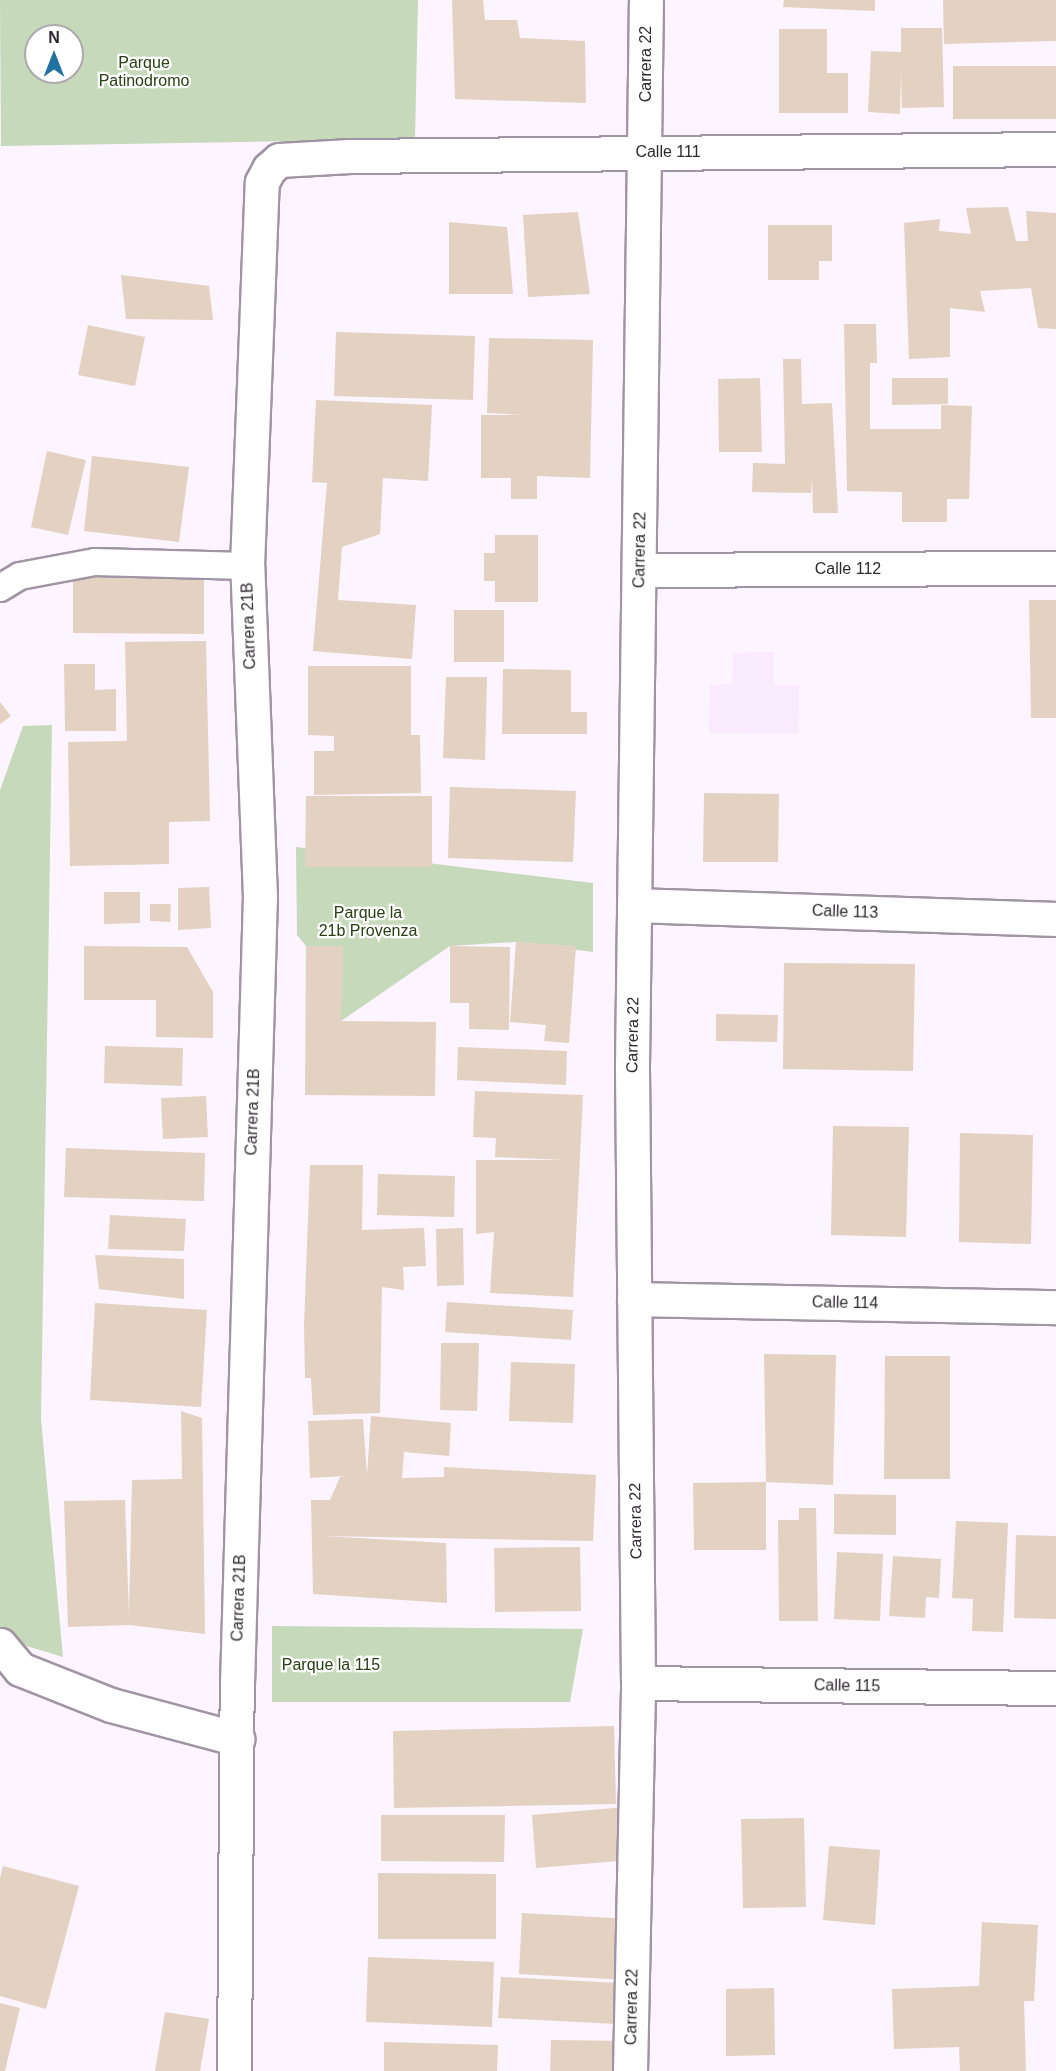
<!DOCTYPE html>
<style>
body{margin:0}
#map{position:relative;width:1056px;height:2071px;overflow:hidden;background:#fcf4fe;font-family:Arial,sans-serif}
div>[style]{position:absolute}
.built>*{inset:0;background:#faeafe}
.green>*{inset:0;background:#c7d9bb}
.building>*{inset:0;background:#e3d2c2}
.roads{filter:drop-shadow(2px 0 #a194a4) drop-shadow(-2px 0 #a194a4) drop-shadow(0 2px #a194a4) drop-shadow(0 -2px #a194a4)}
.service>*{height:26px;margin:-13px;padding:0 13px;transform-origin:13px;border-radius:13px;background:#fff}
.minor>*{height:33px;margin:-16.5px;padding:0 16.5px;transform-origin:16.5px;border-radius:16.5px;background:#fff}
span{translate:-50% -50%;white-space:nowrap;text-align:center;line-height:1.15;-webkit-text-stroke:4.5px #fff;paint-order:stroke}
.park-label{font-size:16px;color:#273f12}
.street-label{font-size:16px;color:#2e292f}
.north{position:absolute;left:24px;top:24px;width:60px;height:60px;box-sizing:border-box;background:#fff;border:2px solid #aba9ac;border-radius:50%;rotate:0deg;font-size:16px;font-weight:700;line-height:24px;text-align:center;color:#2e292f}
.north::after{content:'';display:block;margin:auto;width:21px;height:27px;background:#2170a2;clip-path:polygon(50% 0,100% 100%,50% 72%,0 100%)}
</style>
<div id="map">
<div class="built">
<div style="clip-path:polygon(774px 652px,774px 685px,799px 685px,798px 734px,709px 733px,710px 685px,732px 684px,733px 653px)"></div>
</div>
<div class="green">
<div style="clip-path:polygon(evenodd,0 0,418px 0,415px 139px,1px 146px,0 0,36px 36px,72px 36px,72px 72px,36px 72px,36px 36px)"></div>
<div style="clip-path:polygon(52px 725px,41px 1419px,63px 1657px,0 1638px,0 790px,23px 726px)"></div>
<div style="clip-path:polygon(296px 847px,593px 883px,593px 952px,516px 942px,450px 946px,341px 1021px,306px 946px,297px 935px)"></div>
<div style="clip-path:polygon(272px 1626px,583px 1629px,570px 1702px,272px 1702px)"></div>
</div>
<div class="building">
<div style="clip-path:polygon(452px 0,483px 0,485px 20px,517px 20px,520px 38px,585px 41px,586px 103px,455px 99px)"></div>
<div style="clip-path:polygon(784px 0,875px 0,875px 11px,783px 7px)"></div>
<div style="clip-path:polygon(943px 0,1056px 0,1056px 41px,944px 44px)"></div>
<div style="clip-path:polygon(901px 28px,942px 28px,944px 107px,902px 108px,901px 72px,900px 114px,868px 112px,871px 51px,901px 52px)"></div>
<div style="clip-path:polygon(779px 29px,827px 29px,827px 73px,848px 73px,848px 113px,779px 113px)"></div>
<div style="clip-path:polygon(953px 66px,1056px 66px,1056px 119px,953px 119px)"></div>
<div style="clip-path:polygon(1008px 207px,1016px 241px,1028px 241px,1026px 211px,1056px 213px,1056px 329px,1038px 328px,1031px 288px,980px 291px,985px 312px,950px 308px,950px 357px,909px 359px,904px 223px,940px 219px,939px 231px,971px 234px,966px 208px)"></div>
<div style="clip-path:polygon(578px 212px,590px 294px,528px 297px,523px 215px)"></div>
<div style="clip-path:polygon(449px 222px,507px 227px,513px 294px,449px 294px)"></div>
<div style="clip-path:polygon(768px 225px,832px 225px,832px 261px,819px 261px,819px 280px,768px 280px)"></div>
<div style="clip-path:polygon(121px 275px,209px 286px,213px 320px,126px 319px)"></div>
<div style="clip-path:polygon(844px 324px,876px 324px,877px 363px,870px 363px,870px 429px,941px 429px,941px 405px,972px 406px,969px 499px,947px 499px,947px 522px,902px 522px,902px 492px,847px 491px)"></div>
<div style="clip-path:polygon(88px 325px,145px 337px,135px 386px,78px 375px)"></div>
<div style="clip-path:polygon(336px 332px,475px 336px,473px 400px,334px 396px)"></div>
<div style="clip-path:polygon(489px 338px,593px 340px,590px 478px,537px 476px,537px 499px,511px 499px,511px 478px,481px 478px,481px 415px,522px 415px,487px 413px)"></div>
<div style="clip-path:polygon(783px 359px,801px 359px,802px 404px,832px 403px,838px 513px,813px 513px,812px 478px,811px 493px,752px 492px,753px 463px,785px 464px)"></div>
<div style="clip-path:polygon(760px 378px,762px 452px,719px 452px,718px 379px)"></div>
<div style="clip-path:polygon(892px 378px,948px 378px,948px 404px,892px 405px)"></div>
<div style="clip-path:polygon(316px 400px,432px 405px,428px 481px,383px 478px,380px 534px,342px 547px,338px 600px,416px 605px,412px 659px,313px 651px,327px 483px,312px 482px)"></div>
<div style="clip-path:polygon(47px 451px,86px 460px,68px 535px,31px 527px)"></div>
<div style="clip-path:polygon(92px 456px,189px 467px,179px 542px,84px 531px)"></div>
<div style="clip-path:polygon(495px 535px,538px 535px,538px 602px,495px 602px,495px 581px,484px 581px,484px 553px,495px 553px)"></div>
<div style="clip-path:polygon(73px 570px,204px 570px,204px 634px,73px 633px)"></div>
<div style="clip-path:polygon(1029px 600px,1056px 600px,1056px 718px,1031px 718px)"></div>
<div style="clip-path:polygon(454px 610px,504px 610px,504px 662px,454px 662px)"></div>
<div style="clip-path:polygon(206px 641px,210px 821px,169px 822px,169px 864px,70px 866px,68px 742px,127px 741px,125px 642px)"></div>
<div style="clip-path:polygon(64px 664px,95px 664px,95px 690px,116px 689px,116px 731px,65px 731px)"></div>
<div style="clip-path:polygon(308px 666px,411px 666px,411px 735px,420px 735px,421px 793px,314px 795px,314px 751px,334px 751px,334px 736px,308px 735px)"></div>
<div style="clip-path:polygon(503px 669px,571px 670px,571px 712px,587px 712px,587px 734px,502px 734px)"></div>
<div style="clip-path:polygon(446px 677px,487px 677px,485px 760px,443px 758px)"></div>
<div style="clip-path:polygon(0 702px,11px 716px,0 724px)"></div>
<div style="clip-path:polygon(450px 787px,576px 791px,573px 862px,448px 858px)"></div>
<div style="clip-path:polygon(704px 793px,779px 794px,778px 862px,703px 862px)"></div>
<div style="clip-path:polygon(306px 796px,432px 796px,432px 867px,305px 867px)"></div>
<div style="clip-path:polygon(209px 887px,211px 928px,178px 930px,178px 888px)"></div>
<div style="clip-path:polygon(104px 892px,140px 892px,140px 923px,104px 924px)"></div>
<div style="clip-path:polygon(150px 904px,171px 904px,170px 922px,150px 921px)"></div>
<div style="clip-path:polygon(516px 942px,576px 946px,569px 1043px,544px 1041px,546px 1025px,510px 1022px)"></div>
<div style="clip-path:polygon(84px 946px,187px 947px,213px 992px,213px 1038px,156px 1037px,156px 1000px,84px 1000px)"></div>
<div style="clip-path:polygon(306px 946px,343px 946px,341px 1021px,436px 1022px,435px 1096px,305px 1095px)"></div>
<div style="clip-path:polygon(450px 946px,510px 947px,509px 1030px,469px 1029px,469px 1003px,450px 1003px)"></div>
<div style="clip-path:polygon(784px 963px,915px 964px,913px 1071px,783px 1069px)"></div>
<div style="clip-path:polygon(716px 1014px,778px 1015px,777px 1042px,716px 1041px)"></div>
<div style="clip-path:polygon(105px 1046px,183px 1048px,182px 1086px,104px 1083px)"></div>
<div style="clip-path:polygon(458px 1047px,567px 1051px,566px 1085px,457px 1080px)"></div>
<div style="clip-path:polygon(475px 1091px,583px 1095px,573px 1297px,490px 1293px,494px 1232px,476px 1234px,476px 1160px,564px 1160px,495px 1157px,496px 1138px,473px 1137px)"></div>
<div style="clip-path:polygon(206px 1096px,208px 1137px,163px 1139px,161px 1098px)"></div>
<div style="clip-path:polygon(833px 1126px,909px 1127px,906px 1237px,831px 1235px)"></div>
<div style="clip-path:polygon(960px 1133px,1033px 1135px,1031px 1244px,959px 1242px)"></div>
<div style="clip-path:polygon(66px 1148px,205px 1153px,204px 1201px,64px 1197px)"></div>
<div style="clip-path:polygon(310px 1165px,363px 1165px,362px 1230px,424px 1228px,426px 1266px,403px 1267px,404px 1290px,382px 1287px,380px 1413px,313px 1415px,311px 1378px,305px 1378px,304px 1325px)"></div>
<div style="clip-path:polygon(378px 1174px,455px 1176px,454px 1217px,377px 1215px)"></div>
<div style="clip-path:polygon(110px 1215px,186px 1219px,184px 1251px,108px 1249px)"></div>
<div style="clip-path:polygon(463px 1228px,464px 1285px,437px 1286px,436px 1229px)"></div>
<div style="clip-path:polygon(95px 1255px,184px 1259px,184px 1299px,99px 1289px)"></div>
<div style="clip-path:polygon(447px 1302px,573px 1310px,571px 1340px,445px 1332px)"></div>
<div style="clip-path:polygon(95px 1303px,207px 1310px,201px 1407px,90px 1400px)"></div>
<div style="clip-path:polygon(441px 1343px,479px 1343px,477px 1411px,440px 1410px)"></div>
<div style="clip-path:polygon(764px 1354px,836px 1355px,833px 1485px,766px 1482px)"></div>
<div style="clip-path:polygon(885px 1356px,950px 1356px,950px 1479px,884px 1479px)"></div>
<div style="clip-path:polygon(511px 1362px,575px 1364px,573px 1423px,509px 1421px)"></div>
<div style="clip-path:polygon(181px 1411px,202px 1418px,205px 1634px,129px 1625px,68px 1627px,64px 1501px,125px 1500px,129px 1615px,132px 1480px,182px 1479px)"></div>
<div style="clip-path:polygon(371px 1416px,451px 1423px,449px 1456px,404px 1452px,402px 1478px,444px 1477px,444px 1467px,596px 1475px,593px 1541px,323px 1536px,446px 1543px,447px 1603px,313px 1594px,311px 1500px,330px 1500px,340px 1477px,346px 1476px,310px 1478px,308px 1421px,363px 1419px,367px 1475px)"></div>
<div style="clip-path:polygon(766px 1482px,766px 1550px,694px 1550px,693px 1483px)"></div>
<div style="clip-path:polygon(834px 1494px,896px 1495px,896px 1535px,834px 1534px)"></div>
<div style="clip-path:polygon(799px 1508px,816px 1508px,818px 1621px,779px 1621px,778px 1520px,799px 1520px)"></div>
<div style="clip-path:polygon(956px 1521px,1008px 1523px,1003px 1632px,972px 1631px,973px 1599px,952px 1598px)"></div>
<div style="clip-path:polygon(1016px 1535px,1056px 1536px,1056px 1619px,1014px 1618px)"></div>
<div style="clip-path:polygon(580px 1547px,581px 1611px,495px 1612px,494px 1548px)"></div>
<div style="clip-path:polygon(837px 1552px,883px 1554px,880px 1621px,834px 1619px)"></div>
<div style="clip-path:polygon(893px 1556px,941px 1559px,939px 1598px,926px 1597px,925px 1618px,889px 1616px)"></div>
<div style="clip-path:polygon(614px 1726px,616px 1804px,394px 1808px,393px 1731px)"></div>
<div style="clip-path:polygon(626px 1807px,630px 1860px,536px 1868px,532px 1815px)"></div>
<div style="clip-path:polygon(381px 1815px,505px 1815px,504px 1862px,381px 1861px)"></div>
<div style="clip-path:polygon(804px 1818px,806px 1907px,743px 1908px,741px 1819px)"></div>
<div style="clip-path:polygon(829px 1846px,880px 1850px,875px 1925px,823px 1920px)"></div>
<div style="clip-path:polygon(3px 1866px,79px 1886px,46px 2009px,0 1996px,0 1878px)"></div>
<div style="clip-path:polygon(378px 1873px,496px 1874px,496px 1939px,378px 1939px)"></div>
<div style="clip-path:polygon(522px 1913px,631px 1919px,628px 1980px,519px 1974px)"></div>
<div style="clip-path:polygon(982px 1922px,1038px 1925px,1034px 2001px,1024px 2001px,1026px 2071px,960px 2071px,959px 2047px,894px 2049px,892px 1989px,979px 1986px)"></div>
<div style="clip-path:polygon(368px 1957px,494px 1962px,492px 2027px,366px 2022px)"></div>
<div style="clip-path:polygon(501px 1977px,619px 1983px,617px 2024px,498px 2018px)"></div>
<div style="clip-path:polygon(774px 1988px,775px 2055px,726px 2056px,726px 1989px)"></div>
<div style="clip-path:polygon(0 2003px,20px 2008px,5px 2071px,0 2071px)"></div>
<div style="clip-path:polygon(165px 2012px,209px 2019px,200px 2071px,155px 2071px)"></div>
<div style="clip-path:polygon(551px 2040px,629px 2041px,629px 2071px,550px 2071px)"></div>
<div style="clip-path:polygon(384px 2042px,498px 2045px,497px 2071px,384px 2071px)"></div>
</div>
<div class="roads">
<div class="service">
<div style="left:0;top:588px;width:23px;rotate:-31deg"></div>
<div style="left:20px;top:576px;width:76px;rotate:-10.6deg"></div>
<div style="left:95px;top:562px;width:152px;rotate:1.5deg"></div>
</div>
<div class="minor">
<div style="left:640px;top:570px;width:416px;rotate:-0.3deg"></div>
<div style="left:634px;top:905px;width:422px;rotate:1.9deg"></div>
<div style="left:634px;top:1299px;width:422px;rotate:1.1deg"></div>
<div style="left:0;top:1645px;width:31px;rotate:50deg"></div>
<div style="left:20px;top:1669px;width:98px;rotate:21.6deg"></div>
<div style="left:111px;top:1705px;width:131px;rotate:15deg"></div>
<div style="left:638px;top:1683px;width:418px;rotate:0.7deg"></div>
<div style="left:234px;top:2071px;width:387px;rotate:-89.6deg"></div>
<div style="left:237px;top:1684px;width:787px;rotate:-88.33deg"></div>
<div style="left:260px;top:897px;width:331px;rotate:-92.2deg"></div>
<div style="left:247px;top:566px;width:384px;rotate:-87.8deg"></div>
<div style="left:262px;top:182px;width:15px;rotate:-62deg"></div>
<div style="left:269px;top:169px;width:13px;rotate:-42deg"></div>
<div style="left:279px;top:160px;width:71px;rotate:-3.2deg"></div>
<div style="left:350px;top:156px;width:706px;rotate:-0.57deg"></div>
<div style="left:630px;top:2071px;width:388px;rotate:-88.8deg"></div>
<div style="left:638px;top:1683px;width:618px;rotate:-90.56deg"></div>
<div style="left:632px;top:1065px;width:1065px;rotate:-89.25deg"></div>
</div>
</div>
<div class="park-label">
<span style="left:144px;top:72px">Parque<br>Patinodromo</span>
<span style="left:368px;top:922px">Parque la<br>21b Provenza</span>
<span style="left:331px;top:1665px">Parque la 115</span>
</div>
<div class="street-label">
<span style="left:646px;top:64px;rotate:-90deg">Carrera 22</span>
<span style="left:668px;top:152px">Calle 111</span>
<span style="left:640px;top:550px;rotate:-89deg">Carrera 22</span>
<span style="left:848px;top:569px">Calle 112</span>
<span style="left:249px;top:626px;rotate:-92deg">Carrera 21B</span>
<span style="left:845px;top:912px;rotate:2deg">Calle 113</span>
<span style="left:633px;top:1035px;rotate:-89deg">Carrera 22</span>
<span style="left:253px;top:1112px;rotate:-88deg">Carrera 21B</span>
<span style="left:845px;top:1303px;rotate:1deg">Calle 114</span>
<span style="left:636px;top:1521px;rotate:-91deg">Carrera 22</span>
<span style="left:239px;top:1598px;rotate:-88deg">Carrera 21B</span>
<span style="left:847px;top:1686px;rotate:1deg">Calle 115</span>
<span style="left:632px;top:2007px;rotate:-89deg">Carrera 22</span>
</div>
<div class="north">N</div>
</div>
